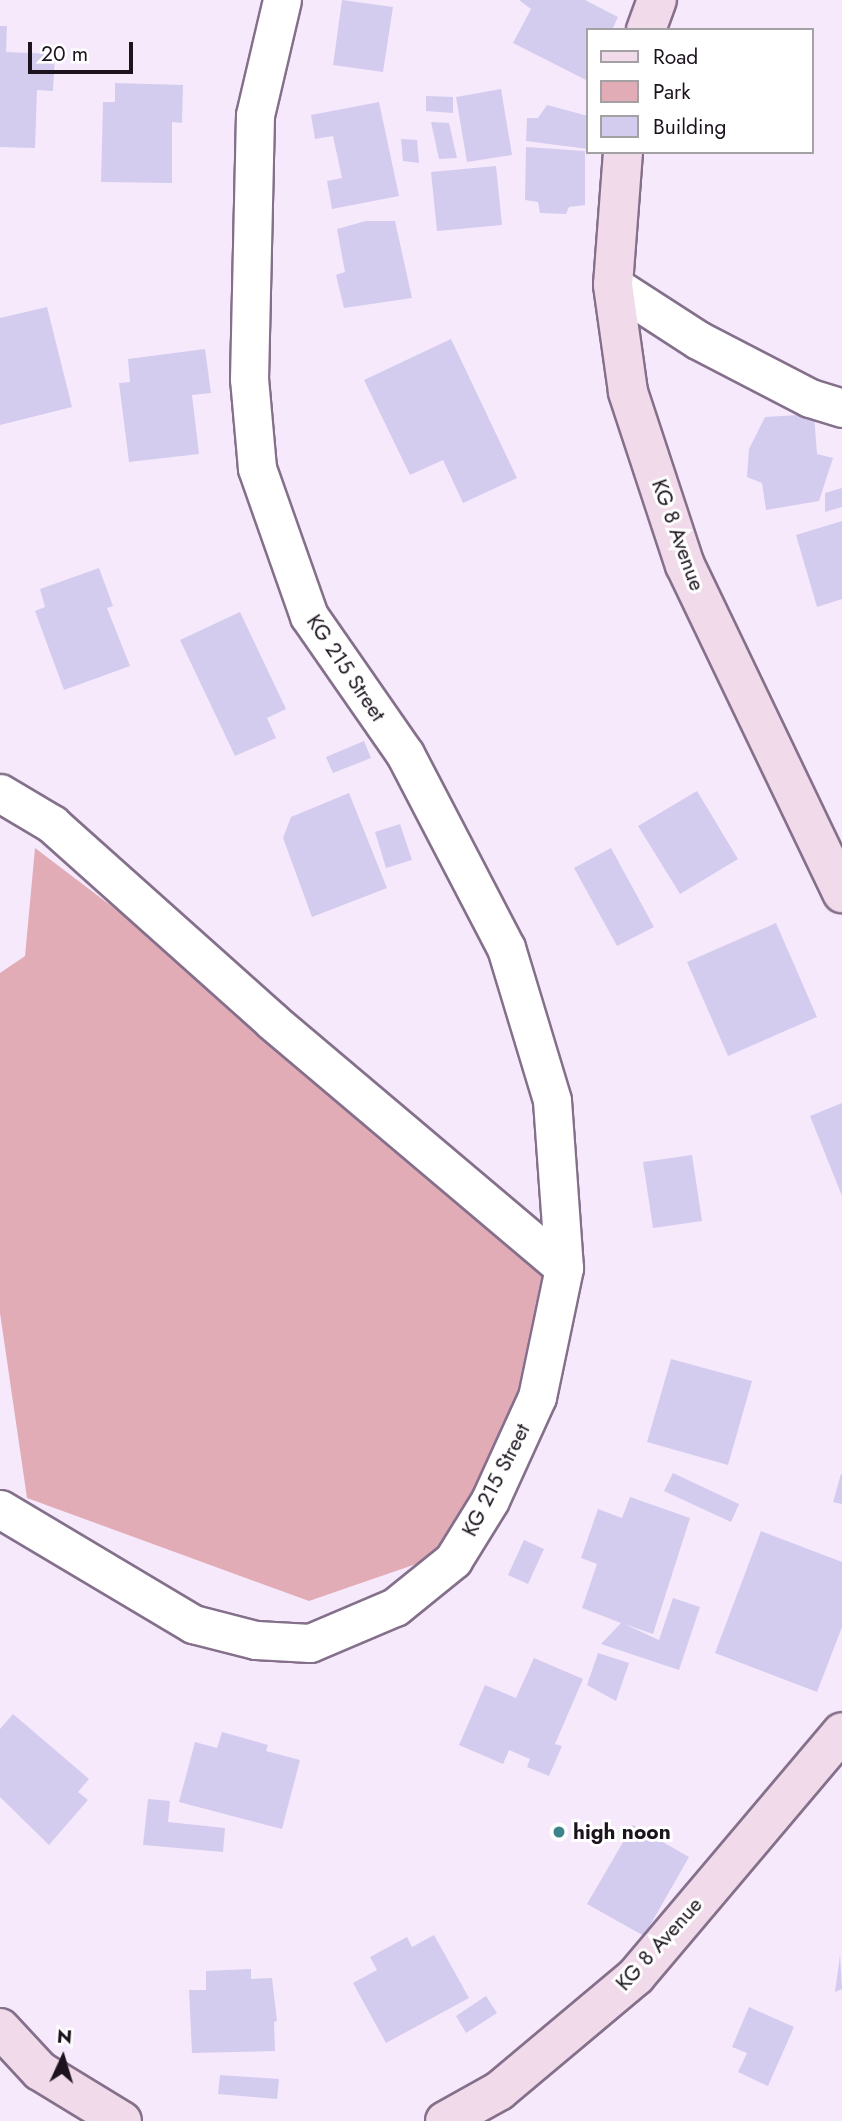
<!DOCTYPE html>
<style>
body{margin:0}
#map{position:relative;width:842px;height:2121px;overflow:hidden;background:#f7e9fc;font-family:Jost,sans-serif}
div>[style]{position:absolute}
.green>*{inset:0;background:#e2acb7}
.building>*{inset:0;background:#d3ccef}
.roads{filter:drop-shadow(2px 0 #85708c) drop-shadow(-2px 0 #85708c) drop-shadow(0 2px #85708c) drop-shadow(0 -2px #85708c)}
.street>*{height:37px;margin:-18.5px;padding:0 18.5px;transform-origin:18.5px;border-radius:18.5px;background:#fff}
.secondary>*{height:38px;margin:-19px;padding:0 19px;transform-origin:19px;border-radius:19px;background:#f1dae9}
.dots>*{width:19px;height:19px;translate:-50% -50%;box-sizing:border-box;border:4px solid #fff;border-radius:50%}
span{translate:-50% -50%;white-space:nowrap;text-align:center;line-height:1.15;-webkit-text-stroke:6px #fff;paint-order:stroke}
.street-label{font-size:21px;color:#1c131e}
.poi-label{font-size:21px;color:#1c131e;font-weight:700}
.left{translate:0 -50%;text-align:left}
.legend{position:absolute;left:586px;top:28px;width:228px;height:126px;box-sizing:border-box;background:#fff;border:2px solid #a4a1a5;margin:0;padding:9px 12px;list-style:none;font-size:21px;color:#1c131e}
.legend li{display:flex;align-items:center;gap:14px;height:35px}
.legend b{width:35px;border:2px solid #a4a1a5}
.north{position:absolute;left:28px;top:2023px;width:70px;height:70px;-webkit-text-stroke:5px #fff;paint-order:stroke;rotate:4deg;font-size:19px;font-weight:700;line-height:28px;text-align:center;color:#1c131e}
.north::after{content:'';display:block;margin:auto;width:24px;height:32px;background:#1c131e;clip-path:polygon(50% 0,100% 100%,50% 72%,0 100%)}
.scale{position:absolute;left:28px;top:42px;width:105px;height:32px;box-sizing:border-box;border:4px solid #1c131e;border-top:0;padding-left:9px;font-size:21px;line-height:24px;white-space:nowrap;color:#1c131e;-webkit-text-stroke:5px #fff;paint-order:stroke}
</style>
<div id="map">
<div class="green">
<div style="clip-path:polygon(35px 848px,563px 1249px,477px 1543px,309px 1601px,27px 1498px,0 1313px,0 973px,25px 956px)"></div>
</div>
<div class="building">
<div style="clip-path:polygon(342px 0,393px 7px,383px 72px,333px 65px)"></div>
<div style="clip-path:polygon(519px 0,585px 0,618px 17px,612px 30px,588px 30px,586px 80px,513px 43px,531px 9px)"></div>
<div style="clip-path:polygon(0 26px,7px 26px,6px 52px,55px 54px,53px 91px,37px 90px,35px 148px,0 147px)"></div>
<div style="clip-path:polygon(115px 83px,183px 85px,182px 123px,172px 122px,172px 183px,101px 182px,103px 102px,115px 102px)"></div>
<div style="clip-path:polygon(501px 89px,512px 155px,467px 162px,456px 97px)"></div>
<div style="clip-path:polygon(426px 96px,453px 97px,453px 113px,426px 111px)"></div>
<div style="clip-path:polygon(379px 102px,399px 196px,332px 209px,327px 181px,342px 178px,333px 136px,315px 139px,311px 115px)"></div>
<div style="clip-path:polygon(547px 105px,588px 116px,588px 149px,526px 141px,527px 118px,538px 118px)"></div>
<div style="clip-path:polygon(431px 122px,449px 123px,457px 158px,439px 159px)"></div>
<div style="clip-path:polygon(401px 139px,417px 140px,419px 163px,403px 161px)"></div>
<div style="clip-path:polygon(526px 147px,585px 151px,585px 205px,569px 207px,566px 214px,540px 213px,538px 202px,525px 200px)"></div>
<div style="clip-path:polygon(496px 166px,502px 225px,437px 231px,431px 172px)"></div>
<div style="clip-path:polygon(366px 221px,395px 221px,412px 298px,344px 308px,336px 275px,345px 272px,337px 229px)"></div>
<div style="clip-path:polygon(47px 307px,72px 407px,0 425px,0 318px)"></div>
<div style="clip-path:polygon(451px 339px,517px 478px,463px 503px,443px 460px,410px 475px,364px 380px)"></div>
<div style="clip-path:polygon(205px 349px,211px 393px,192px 395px,199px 454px,129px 462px,119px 383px,130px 382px,128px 359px)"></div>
<div style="clip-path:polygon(814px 414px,817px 454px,833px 458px,819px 501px,766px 510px,762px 483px,747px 477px,749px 449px,765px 417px)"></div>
<div style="clip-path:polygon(842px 488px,842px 507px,825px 512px,825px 493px)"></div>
<div style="clip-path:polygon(842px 521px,842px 599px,817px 607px,796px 535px)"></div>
<div style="clip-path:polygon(99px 568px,113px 606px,107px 608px,130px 666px,64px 690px,35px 611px,45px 607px,40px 589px)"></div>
<div style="clip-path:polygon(240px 612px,286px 709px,267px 718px,276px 738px,235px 756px,180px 640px)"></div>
<div style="clip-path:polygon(364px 741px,371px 758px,333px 773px,326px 757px)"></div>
<div style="clip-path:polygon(697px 791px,738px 859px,680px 894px,638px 826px)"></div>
<div style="clip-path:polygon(349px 793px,387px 888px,312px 917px,283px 838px,291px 817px)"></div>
<div style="clip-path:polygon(400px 824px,412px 860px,386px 868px,375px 832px)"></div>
<div style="clip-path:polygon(611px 848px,654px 927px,617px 946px,574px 868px)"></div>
<div style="clip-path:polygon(776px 923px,817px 1017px,728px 1056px,687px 962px)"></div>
<div style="clip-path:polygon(842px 1103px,842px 1196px,810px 1116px)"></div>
<div style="clip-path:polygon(692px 1155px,702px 1221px,653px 1228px,643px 1162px)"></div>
<div style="clip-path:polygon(671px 1359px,752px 1381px,728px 1465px,647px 1442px)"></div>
<div style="clip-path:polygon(673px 1473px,739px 1504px,731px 1522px,664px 1491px)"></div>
<div style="clip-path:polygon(841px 1474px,842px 1474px,842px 1504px,833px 1502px)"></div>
<div style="clip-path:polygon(630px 1497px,690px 1518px,653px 1634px,624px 1624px,659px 1640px,673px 1598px,700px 1607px,679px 1670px,601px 1644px,621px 1623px,582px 1608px,597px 1564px,581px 1558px,598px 1509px,622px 1518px)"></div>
<div style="clip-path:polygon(761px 1531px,842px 1562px,842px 1627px,817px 1692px,715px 1653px)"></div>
<div style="clip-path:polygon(524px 1540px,544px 1549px,528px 1584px,508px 1575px)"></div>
<div style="clip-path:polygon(598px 1653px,629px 1663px,616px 1701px,587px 1685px)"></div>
<div style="clip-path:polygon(534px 1658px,583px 1679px,555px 1744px,562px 1746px,549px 1776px,527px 1767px,530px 1759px,509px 1750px,503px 1764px,459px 1745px,485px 1685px,516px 1698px)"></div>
<div style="clip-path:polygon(13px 1714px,89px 1779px,78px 1792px,88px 1800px,49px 1845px,0 1797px,0 1729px)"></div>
<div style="clip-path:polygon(222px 1732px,268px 1745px,266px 1751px,300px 1760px,282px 1829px,179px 1802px,195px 1742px,217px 1748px)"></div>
<div style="clip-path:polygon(148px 1799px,170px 1801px,168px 1822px,225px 1828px,223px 1852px,143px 1845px)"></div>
<div style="clip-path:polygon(633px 1825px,689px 1857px,644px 1936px,587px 1904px)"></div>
<div style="clip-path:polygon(434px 1935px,469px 1998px,386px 2043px,353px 1983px,377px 1970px,370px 1957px,407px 1937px,412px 1947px)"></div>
<div style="clip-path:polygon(840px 1955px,842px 1989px,835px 1992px)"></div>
<div style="clip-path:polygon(251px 1969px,251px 1979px,272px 1978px,277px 2021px,274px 2022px,275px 2051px,192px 2053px,189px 1990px,206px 1990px,206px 1971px)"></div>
<div style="clip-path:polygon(486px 1996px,497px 2013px,466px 2033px,456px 2016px)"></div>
<div style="clip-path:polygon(749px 2007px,794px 2027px,768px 2086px,738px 2072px,747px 2053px,732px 2047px)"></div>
<div style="clip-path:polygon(220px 2075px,279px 2079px,277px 2099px,218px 2094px)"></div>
</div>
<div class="roads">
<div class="street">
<div style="left:613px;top:285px;width:101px;rotate:32.9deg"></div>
<div style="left:698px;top:340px;width:126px;rotate:27.4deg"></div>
<div style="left:810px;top:398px;width:34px;rotate:17deg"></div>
<div style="left:0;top:793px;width:61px;rotate:30.8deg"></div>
<div style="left:52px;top:824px;width:295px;rotate:41.8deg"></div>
<div style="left:272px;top:1021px;width:382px;rotate:40.2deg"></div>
<div style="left:0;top:1509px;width:225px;rotate:30.8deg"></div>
<div style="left:193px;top:1624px;width:65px;rotate:14.3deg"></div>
<div style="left:256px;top:1640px;width:54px;rotate:3.2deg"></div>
<div style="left:310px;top:1643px;width:92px;rotate:-23deg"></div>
<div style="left:395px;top:1607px;width:75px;rotate:-39deg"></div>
<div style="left:453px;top:1560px;width:70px;rotate:-58.3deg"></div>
<div style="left:490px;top:1500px;width:113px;rotate:-65.5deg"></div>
<div style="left:537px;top:1397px;width:132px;rotate:-78.2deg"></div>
<div style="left:564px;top:1268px;width:168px;rotate:-94.1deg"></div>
<div style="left:552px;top:1100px;width:159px;rotate:-106.8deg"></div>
<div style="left:506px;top:948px;width:219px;rotate:-117.5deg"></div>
<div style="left:405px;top:754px;width:168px;rotate:-124.8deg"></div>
<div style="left:309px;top:616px;width:157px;rotate:-109.4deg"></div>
<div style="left:257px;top:468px;width:89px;rotate:-95.1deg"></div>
<div style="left:249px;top:379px;width:264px;rotate:-88.7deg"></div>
<div style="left:255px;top:115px;width:118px;rotate:-76.8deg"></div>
</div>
<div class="secondary">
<div style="left:646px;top:30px;width:32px;rotate:-70deg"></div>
<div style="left:623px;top:152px;width:133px;rotate:94.3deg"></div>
<div style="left:613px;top:285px;width:108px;rotate:82deg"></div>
<div style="left:628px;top:392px;width:182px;rotate:71.8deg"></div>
<div style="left:685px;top:565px;width:364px;rotate:64.4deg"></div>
<div style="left:0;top:2028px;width:59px;rotate:47.1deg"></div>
<div style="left:40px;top:2071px;width:96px;rotate:31.4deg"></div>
<div style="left:445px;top:2121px;width:62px;rotate:-29.1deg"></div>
<div style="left:499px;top:2091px;width:179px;rotate:-40deg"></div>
<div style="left:636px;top:1976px;width:319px;rotate:-49.8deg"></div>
</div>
</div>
<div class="dots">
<div style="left:559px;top:1832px;background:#3c8489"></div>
</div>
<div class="street-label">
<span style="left:678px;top:535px;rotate:70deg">KG 8 Avenue</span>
<span style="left:346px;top:668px;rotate:56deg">KG 215 Street</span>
<span style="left:496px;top:1480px;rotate:-63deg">KG 215 Street</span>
<span style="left:659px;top:1944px;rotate:-48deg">KG 8 Avenue</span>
</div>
<div class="poi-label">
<span class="left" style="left:573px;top:1832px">high noon</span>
</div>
<ul class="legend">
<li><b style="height:9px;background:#f1dae9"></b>Road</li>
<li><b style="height:19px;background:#e2acb7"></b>Park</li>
<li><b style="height:19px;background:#d3ccef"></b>Building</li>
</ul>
<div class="north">N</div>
<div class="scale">20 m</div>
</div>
